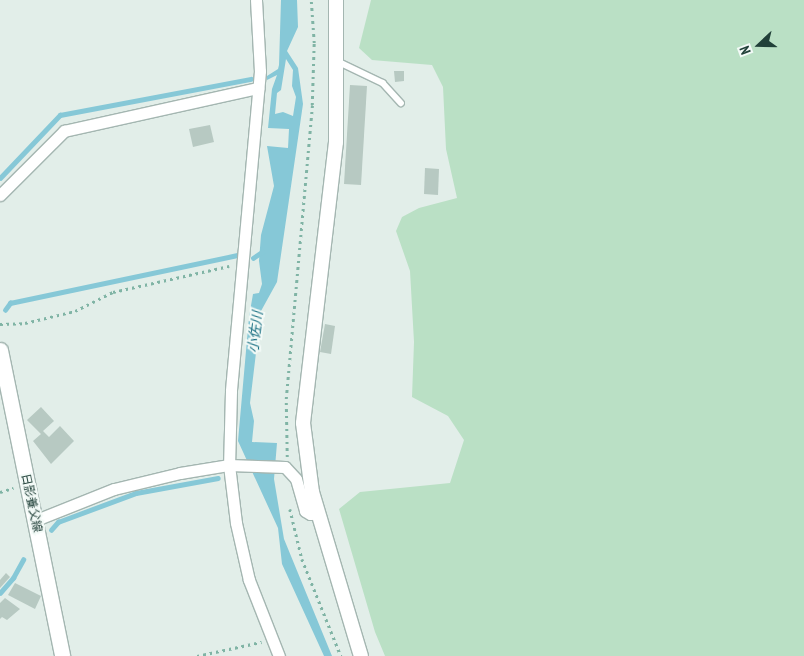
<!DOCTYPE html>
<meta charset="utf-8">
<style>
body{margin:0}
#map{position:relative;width:804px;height:656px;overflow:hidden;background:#e2eee9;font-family:"PT Sans Narrow","Noto Sans JP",sans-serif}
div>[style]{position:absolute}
.green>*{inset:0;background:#bae0c5}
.water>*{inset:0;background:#86c8d7}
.stream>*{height:4.5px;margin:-2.25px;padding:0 2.25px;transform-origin:2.25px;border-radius:2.25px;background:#86c8d7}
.building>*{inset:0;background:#b7c9c2}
.path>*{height:2.5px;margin-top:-1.25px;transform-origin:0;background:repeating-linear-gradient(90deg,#80b4a5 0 2.5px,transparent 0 6.5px)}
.roads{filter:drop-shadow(1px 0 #a4b6b1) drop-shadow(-1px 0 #a4b6b1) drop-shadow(0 1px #a4b6b1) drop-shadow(0 -1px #a4b6b1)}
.service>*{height:5.5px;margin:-2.75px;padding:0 2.75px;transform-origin:2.75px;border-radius:2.75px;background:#fff}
.minor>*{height:11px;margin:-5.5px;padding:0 5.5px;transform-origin:5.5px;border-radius:5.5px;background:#fff}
.tertiary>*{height:14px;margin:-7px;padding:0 7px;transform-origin:7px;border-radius:7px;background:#fff}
.secondary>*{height:15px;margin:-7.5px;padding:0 7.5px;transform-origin:7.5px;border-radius:7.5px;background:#fff}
span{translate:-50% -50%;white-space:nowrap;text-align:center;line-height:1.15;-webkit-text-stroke:4px #f3faf7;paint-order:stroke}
.street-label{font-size:12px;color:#214039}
.water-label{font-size:14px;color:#166d81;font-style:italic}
.north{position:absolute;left:734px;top:20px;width:50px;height:50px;-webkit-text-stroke:4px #f3faf7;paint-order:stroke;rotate:249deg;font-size:14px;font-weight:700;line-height:20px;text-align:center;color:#214039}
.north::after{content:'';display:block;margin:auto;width:18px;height:22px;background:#214039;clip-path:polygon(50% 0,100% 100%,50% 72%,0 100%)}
</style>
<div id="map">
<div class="green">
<div style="clip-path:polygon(371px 0,804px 0,804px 656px,385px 656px,375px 632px,339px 509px,360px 492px,450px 483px,464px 440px,448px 416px,412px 397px,414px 342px,410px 271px,396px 231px,402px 217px,419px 208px,457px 198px,446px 149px,443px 87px,432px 65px,372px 60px,359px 48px)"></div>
</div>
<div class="water">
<div style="clip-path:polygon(evenodd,281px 0,297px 0,298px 27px,287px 51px,298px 68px,303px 104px,277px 282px,261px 311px,250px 403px,254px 421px,252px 442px,277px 443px,274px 479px,284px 539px,332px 656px,324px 656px,282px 564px,278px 528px,238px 441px,249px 317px,253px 294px,259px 293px,262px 284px,259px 261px,261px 235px,274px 186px,267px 146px,288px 148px,289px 129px,268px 128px,272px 89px,277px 75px,267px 80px,267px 76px,278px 69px,279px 65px,281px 0,286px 59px,293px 70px,292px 86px,296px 97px,293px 116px,283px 112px,275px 114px,277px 93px,281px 90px,286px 59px)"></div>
</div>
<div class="stream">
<div style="left:0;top:178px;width:87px;rotate:-46.4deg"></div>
<div style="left:60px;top:115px;width:194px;rotate:-10.7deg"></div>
<div style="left:253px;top:258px;width:11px;rotate:-34deg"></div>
<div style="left:5px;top:310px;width:9px;rotate:-54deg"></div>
<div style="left:10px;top:303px;width:232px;rotate:-11.9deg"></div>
<div style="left:51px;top:530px;width:11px;rotate:-49deg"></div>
<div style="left:58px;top:522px;width:83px;rotate:-20.4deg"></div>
<div style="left:136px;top:493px;width:83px;rotate:-10.4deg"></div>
<div style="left:0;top:593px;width:20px;rotate:-49deg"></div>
<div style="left:13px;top:578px;width:21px;rotate:-61deg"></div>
</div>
<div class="building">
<div style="clip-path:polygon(394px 71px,404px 71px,404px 81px,395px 82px)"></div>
<div style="clip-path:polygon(350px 85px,367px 86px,361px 185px,344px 184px)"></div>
<div style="clip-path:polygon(210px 125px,214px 142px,193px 147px,189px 129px)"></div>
<div style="clip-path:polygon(425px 168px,439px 169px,438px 195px,424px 194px)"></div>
<div style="clip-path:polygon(325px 324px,335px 326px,331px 354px,320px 352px)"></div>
<div style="clip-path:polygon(41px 407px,54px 421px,43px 431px,49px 437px,60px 426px,74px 441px,51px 464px,33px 441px,41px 434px,27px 420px)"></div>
<div style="clip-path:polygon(6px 573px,10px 577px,0 588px,0 580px)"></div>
<div style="clip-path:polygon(15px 583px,41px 596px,35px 609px,8px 595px)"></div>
<div style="clip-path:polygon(5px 598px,20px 609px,7px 620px,2px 617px,0 619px,0 603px)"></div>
</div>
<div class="path">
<div style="left:0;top:324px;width:25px;rotate:-2deg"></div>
<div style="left:25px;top:323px;width:51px;rotate:-13.5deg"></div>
<div style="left:75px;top:311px;width:42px;rotate:-26.6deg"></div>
<div style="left:113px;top:292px;width:119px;rotate:-12.6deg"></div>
<div style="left:287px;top:457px;width:58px;rotate:-91deg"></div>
<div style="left:286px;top:399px;width:295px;rotate:-84.9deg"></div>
<div style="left:312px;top:105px;width:62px;rotate:-88.2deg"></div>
<div style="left:314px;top:43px;width:43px;rotate:-94deg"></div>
<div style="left:0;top:492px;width:14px;rotate:-17deg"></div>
<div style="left:290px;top:509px;width:51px;rotate:76.5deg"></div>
<div style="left:302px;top:559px;width:105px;rotate:68.1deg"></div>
<div style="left:197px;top:656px;width:66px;rotate:-12.3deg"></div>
</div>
<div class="roads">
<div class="service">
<div style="left:337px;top:61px;width:51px;rotate:25.6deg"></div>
<div style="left:383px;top:83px;width:27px;rotate:48deg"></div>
</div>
<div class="minor">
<div style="left:256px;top:0;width:71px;rotate:86.8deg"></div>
<div style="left:260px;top:71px;width:321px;rotate:95.2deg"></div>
<div style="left:231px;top:391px;width:74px;rotate:91.5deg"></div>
<div style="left:229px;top:465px;width:58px;rotate:83.1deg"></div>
<div style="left:236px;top:523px;width:58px;rotate:77.2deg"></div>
<div style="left:249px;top:580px;width:82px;rotate:68.5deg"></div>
<div style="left:0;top:195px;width:91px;rotate:-45deg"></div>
<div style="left:64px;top:131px;width:199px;rotate:-12.5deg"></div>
<div style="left:36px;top:520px;width:84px;rotate:-21.7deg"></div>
<div style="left:114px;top:489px;width:68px;rotate:-13.6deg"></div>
<div style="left:180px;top:473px;width:50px;rotate:-9.3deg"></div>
<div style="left:229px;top:465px;width:56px;rotate:2deg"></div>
<div style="left:285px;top:467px;width:16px;rotate:47deg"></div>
<div style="left:296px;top:479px;width:33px;rotate:74deg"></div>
<div style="left:305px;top:511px;width:6px;rotate:31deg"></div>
<div style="left:310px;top:514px;width:8px;rotate:-7deg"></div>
</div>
<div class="tertiary">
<div style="left:336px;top:0;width:142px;rotate:90deg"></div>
<div style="left:336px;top:142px;width:283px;rotate:96.7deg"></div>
<div style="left:303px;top:423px;width:70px;rotate:82.6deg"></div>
<div style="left:312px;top:492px;width:171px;rotate:73.4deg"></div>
</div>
<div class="secondary">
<div style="left:0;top:350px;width:312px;rotate:78.5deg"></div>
</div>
</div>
<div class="street-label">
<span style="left:32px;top:503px;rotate:78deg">日影養父線</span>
</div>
<div class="water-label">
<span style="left:255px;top:332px;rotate:-83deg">小佐川</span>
</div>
<div class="north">N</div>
</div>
